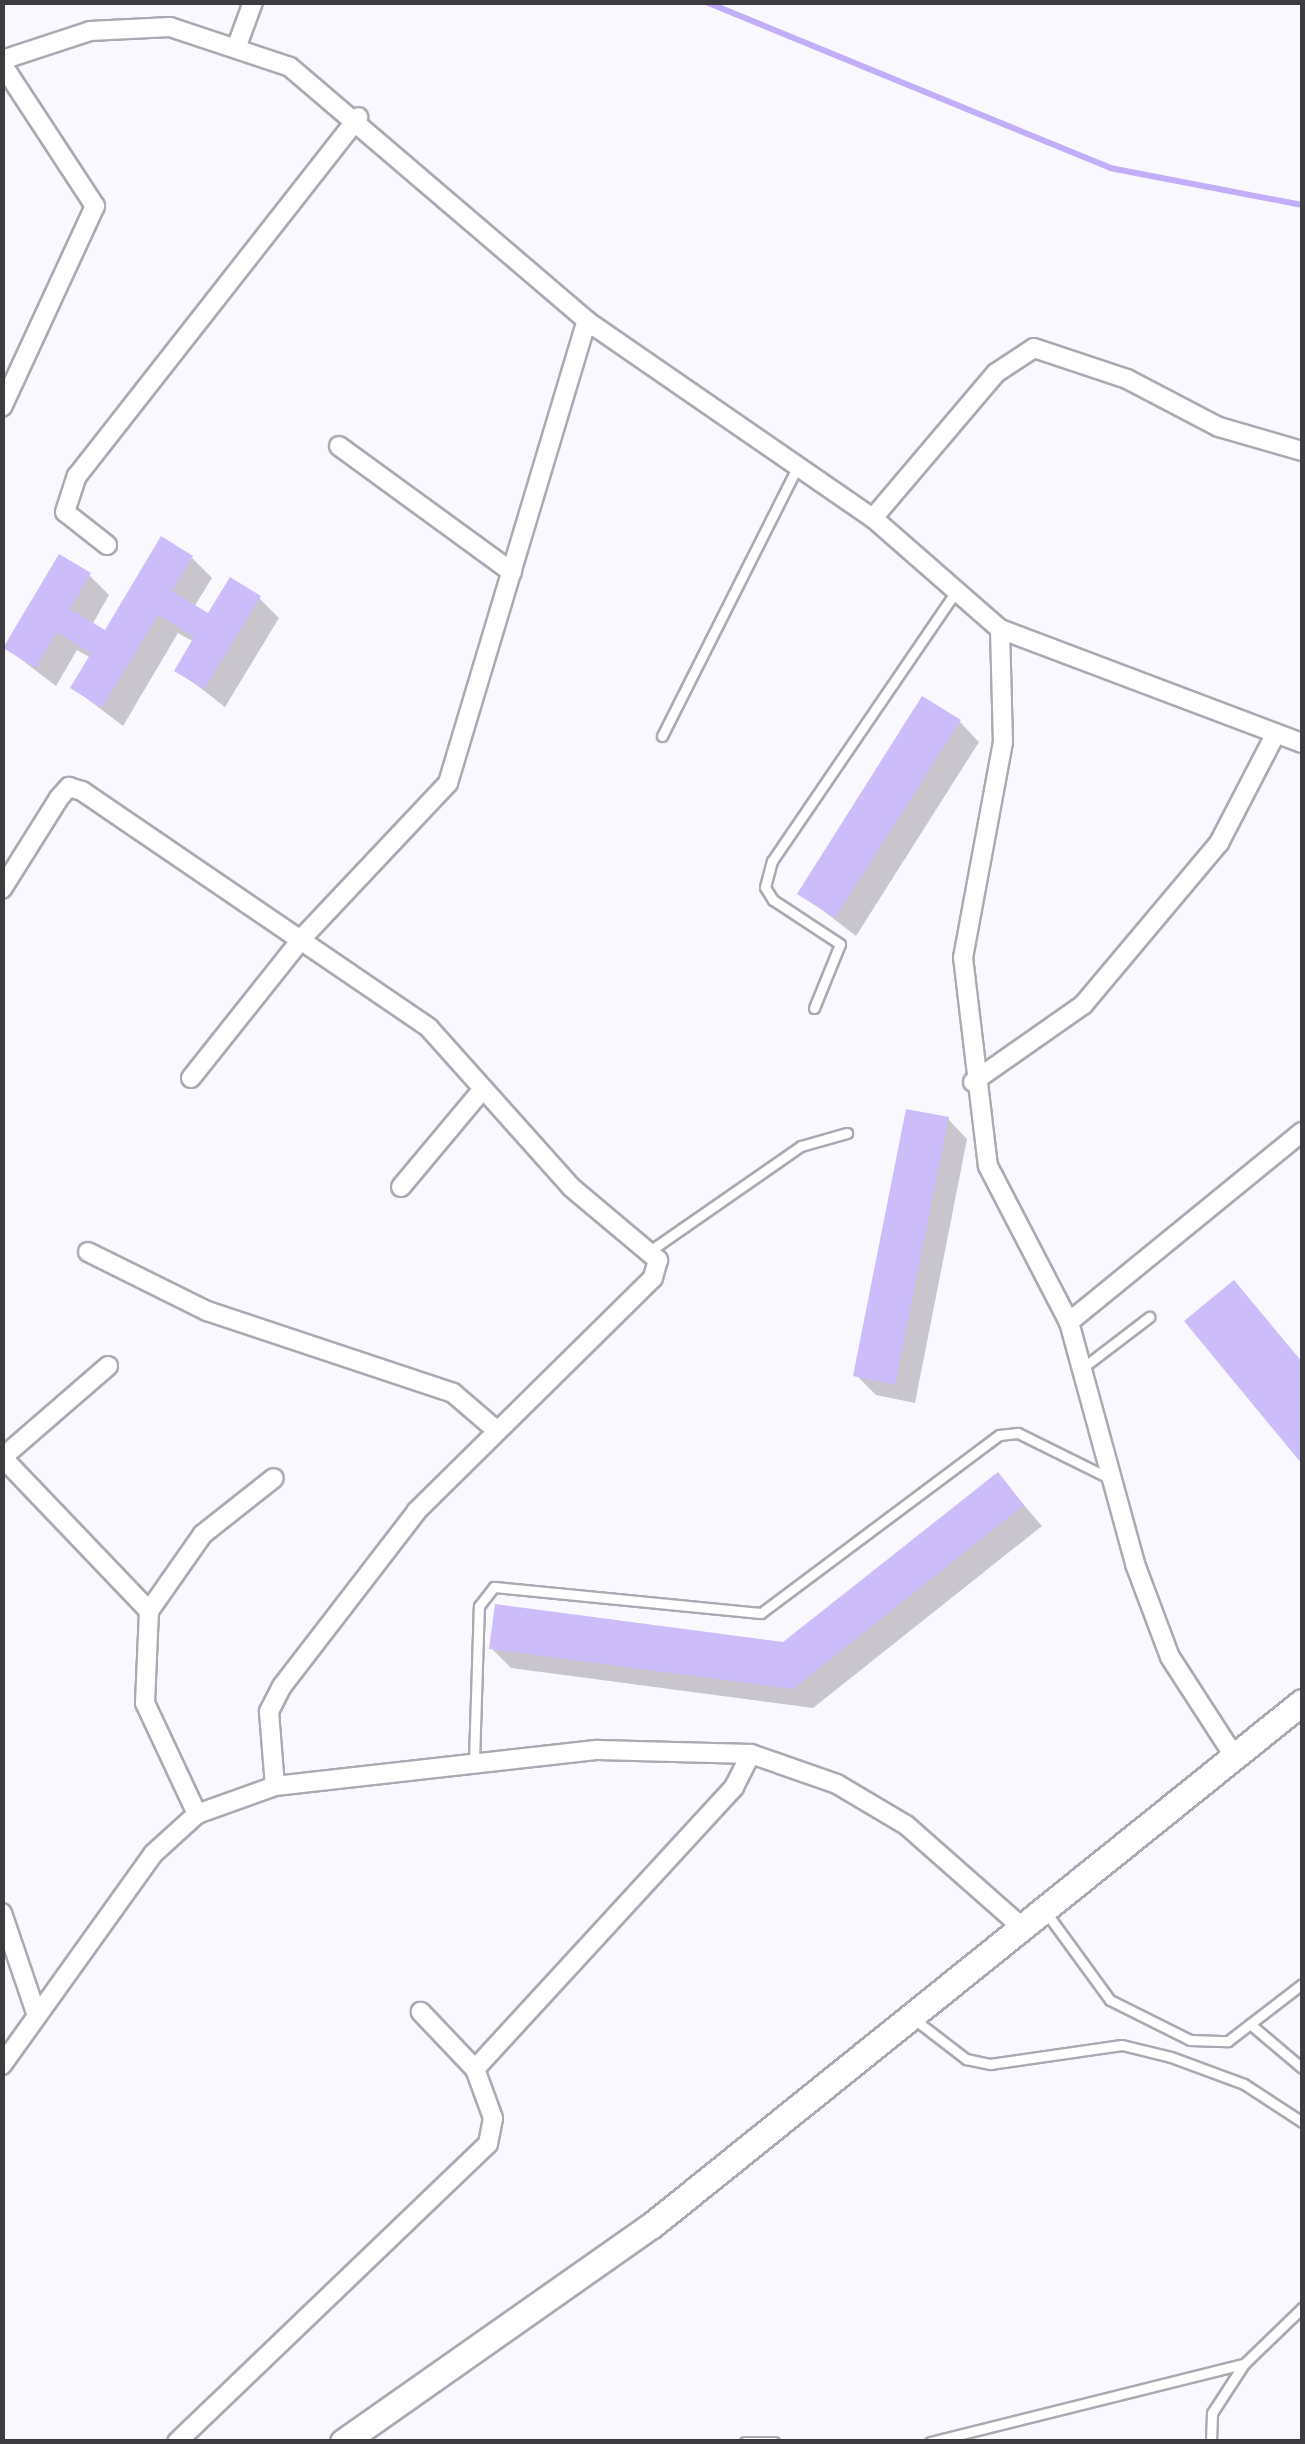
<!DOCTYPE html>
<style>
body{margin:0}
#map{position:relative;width:1305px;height:2444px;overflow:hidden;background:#faf8ff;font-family:Ubuntu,sans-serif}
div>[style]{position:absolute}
.shadow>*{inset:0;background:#0003}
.stream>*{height:6px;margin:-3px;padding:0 3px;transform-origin:3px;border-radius:3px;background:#c2adf9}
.building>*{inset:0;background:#ccbcf9}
.roads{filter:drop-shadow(2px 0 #aba9b1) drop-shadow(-2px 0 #aba9b1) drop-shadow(0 2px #aba9b1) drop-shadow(0 -2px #aba9b1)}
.service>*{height:9px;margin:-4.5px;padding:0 4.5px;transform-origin:4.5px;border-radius:4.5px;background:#fff}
.minor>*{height:18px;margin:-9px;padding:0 9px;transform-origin:9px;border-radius:9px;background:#fff}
.secondary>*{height:25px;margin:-12.5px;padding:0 12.5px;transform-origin:12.5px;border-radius:12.5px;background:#fff}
span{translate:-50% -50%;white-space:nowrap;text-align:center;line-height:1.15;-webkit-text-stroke:10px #fff;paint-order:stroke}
.frame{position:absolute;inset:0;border:5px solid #3c3b3f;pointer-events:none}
</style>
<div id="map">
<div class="shadow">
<div style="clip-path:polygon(192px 558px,212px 578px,194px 607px,209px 616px,259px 598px,279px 618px,225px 707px,177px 670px,194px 642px,178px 633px,123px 726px,73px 688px,91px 658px,77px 650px,56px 686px,6px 648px,89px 575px,109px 595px,92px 625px,106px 633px)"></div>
<div style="clip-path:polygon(960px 722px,979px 742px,856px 936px,800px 893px)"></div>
<div style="clip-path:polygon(948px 1119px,967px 1139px,915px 1403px,876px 1395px,856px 1375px)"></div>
<div style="clip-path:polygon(1234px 1283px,1302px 1362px,1302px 1460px,1188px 1321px)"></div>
<div style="clip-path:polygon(998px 1475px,1042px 1526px,813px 1708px,511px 1668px,491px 1648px,784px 1645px)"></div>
</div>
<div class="stream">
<div style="left:706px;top:2px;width:437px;rotate:22.3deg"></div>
<div style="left:1110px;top:168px;width:196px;rotate:10.9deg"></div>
</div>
<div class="building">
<div style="clip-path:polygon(161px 536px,193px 556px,172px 591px,208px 613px,230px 577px,261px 596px,204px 689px,174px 671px,194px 637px,158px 615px,102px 708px,70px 688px,91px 653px,57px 632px,36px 668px,3px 648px,59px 554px,91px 573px,70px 609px,105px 630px)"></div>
<div style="clip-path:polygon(922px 696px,961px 720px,835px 918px,797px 894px)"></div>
<div style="clip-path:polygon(906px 1109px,949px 1117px,895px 1385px,853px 1376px)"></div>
<div style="clip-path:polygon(1234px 1280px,1302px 1362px,1302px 1464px,1184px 1321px)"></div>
<div style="clip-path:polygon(998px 1472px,1024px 1505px,793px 1689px,489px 1649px,495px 1604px,783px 1642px)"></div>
</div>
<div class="roads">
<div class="service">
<div style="left:662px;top:736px;width:302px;rotate:-63.3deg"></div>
<div style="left:814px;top:1008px;width:69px;rotate:-67.9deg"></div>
<div style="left:840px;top:944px;width:80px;rotate:-146.7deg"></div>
<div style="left:773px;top:900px;width:15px;rotate:-122deg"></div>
<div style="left:765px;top:887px;width:27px;rotate:-75deg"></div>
<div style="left:772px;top:861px;width:328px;rotate:-55.7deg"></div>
<div style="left:654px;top:1248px;width:179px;rotate:-34.8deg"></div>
<div style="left:801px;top:1146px;width:48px;rotate:-15.8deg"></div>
<div style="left:1085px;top:1366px;width:81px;rotate:-37.4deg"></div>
<div style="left:474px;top:1761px;width:155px;rotate:-88.2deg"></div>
<div style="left:479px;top:1606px;width:24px;rotate:-52deg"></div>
<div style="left:494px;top:1587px;width:268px;rotate:5.6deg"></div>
<div style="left:761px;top:1613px;width:297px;rotate:-36.8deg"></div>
<div style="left:999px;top:1435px;width:19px;rotate:-6deg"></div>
<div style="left:1018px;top:1433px;width:102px;rotate:26.3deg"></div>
<div style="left:1045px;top:1911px;width:110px;rotate:53.9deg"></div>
<div style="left:1110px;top:2000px;width:89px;rotate:26.6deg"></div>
<div style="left:1190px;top:2040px;width:38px;rotate:2deg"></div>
<div style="left:1228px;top:2041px;width:93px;rotate:-37.6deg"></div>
<div style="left:914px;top:2019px;width:66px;rotate:37.6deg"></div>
<div style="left:966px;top:2059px;width:25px;rotate:12deg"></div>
<div style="left:990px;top:2064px;width:133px;rotate:-8.2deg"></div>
<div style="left:1122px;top:2045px;width:50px;rotate:13.8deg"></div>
<div style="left:1171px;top:2057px;width:78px;rotate:20.3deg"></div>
<div style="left:1244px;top:2084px;width:69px;rotate:33.2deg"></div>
<div style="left:1250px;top:2024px;width:68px;rotate:40.2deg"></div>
<div style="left:745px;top:2442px;width:29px"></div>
<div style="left:930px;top:2442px;width:324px;rotate:-14deg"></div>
<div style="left:1211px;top:2442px;width:29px;rotate:-88deg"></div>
<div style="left:1212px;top:2413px;width:59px;rotate:-56.9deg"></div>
<div style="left:1244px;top:2364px;width:81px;rotate:-44deg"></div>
</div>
<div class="minor">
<div style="left:238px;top:43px;width:44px;rotate:-69.9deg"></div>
<div style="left:2px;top:60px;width:93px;rotate:-18.2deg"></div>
<div style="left:90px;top:31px;width:80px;rotate:-2.9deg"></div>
<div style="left:170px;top:27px;width:126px;rotate:18.4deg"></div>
<div style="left:290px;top:67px;width:391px;rotate:40.5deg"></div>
<div style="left:587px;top:321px;width:347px;rotate:34.6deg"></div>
<div style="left:873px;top:518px;width:169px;rotate:41.2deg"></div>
<div style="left:1000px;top:629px;width:323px;rotate:20.7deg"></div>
<div style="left:2px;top:64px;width:170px;rotate:56.8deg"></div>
<div style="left:95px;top:206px;width:221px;rotate:114.8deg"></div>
<div style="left:339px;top:446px;width:214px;rotate:36.1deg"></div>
<div style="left:873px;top:518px;width:190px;rotate:-49.7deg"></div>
<div style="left:996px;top:373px;width:45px;rotate:-33.3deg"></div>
<div style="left:1034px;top:348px;width:98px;rotate:18.4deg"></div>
<div style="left:1127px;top:379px;width:104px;rotate:27.6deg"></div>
<div style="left:1219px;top:427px;width:86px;rotate:16.1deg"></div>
<div style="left:107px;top:545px;width:53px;rotate:-141.8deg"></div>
<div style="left:65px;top:512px;width:38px;rotate:-72deg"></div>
<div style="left:77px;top:476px;width:456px;rotate:-51.9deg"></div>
<div style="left:1000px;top:629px;width:113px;rotate:88.5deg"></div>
<div style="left:1003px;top:742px;width:219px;rotate:100.5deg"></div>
<div style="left:963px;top:957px;width:210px;rotate:83.2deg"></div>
<div style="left:988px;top:1166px;width:176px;rotate:62.6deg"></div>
<div style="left:1069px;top:1322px;width:251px;rotate:74.7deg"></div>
<div style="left:1135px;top:1564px;width:99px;rotate:69.4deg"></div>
<div style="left:1170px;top:1657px;width:118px;rotate:57.1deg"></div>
<div style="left:2px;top:889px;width:107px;rotate:-57.9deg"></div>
<div style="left:59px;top:798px;width:15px;rotate:-48deg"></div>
<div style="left:69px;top:787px;width:14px;rotate:17deg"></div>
<div style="left:82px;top:791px;width:420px;rotate:34.3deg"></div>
<div style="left:429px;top:1028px;width:213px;rotate:48.2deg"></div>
<div style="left:571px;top:1187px;width:114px;rotate:40deg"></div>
<div style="left:658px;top:1260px;width:19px;rotate:106deg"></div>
<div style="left:653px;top:1278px;width:332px;rotate:135.4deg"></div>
<div style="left:417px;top:1511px;width:221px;rotate:127.6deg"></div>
<div style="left:282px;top:1686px;width:29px;rotate:117deg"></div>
<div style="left:269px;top:1712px;width:74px;rotate:85.4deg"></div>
<div style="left:191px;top:1078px;width:181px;rotate:-51.5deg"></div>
<div style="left:304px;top:936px;width:210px;rotate:-46.7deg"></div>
<div style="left:448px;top:783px;width:482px;rotate:-73.3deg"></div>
<div style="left:973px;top:1082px;width:134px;rotate:-35deg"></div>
<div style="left:1083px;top:1005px;width:212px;rotate:-50deg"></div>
<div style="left:1219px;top:843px;width:119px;rotate:-62.6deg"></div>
<div style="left:401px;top:1187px;width:128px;rotate:-50.1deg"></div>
<div style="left:88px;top:1252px;width:133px;rotate:26.4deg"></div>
<div style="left:207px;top:1311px;width:259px;rotate:18.4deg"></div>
<div style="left:453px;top:1393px;width:55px;rotate:40.6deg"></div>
<div style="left:1069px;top:1322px;width:301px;rotate:-39.2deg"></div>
<div style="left:2px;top:1457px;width:213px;rotate:46.3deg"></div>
<div style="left:149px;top:1611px;width:92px;rotate:92.5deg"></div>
<div style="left:145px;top:1703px;width:123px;rotate:64.9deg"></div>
<div style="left:3px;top:1457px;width:139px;rotate:-40.9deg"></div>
<div style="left:149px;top:1611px;width:94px;rotate:-55deg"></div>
<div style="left:203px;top:1534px;width:90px;rotate:-38.3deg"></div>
<div style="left:2px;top:1913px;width:106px;rotate:71.2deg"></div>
<div style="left:2px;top:2065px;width:259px;rotate:-54.4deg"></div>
<div style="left:153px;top:1854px;width:59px;rotate:-42.3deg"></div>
<div style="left:197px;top:1814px;width:83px;rotate:-19.7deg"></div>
<div style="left:275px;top:1786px;width:325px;rotate:-6.4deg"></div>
<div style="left:598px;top:1750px;width:153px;rotate:1.5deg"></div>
<div style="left:751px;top:1754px;width:91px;rotate:19.2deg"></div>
<div style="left:837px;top:1784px;width:80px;rotate:30.7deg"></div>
<div style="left:906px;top:1825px;width:157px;rotate:41.4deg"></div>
<div style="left:475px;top:2069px;width:383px;rotate:-47.4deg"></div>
<div style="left:734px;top:1787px;width:37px;rotate:-63deg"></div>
<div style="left:177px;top:2442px;width:431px;rotate:-43.8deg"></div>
<div style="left:488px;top:2144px;width:26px;rotate:-79deg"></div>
<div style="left:493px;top:2118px;width:52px;rotate:-110.2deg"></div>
<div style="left:475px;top:2069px;width:79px;rotate:-133.5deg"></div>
</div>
<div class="secondary">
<div style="left:343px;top:2442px;width:378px;rotate:-35.1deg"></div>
<div style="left:652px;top:2225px;width:834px;rotate:-38.82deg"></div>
</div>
</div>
<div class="frame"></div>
</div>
